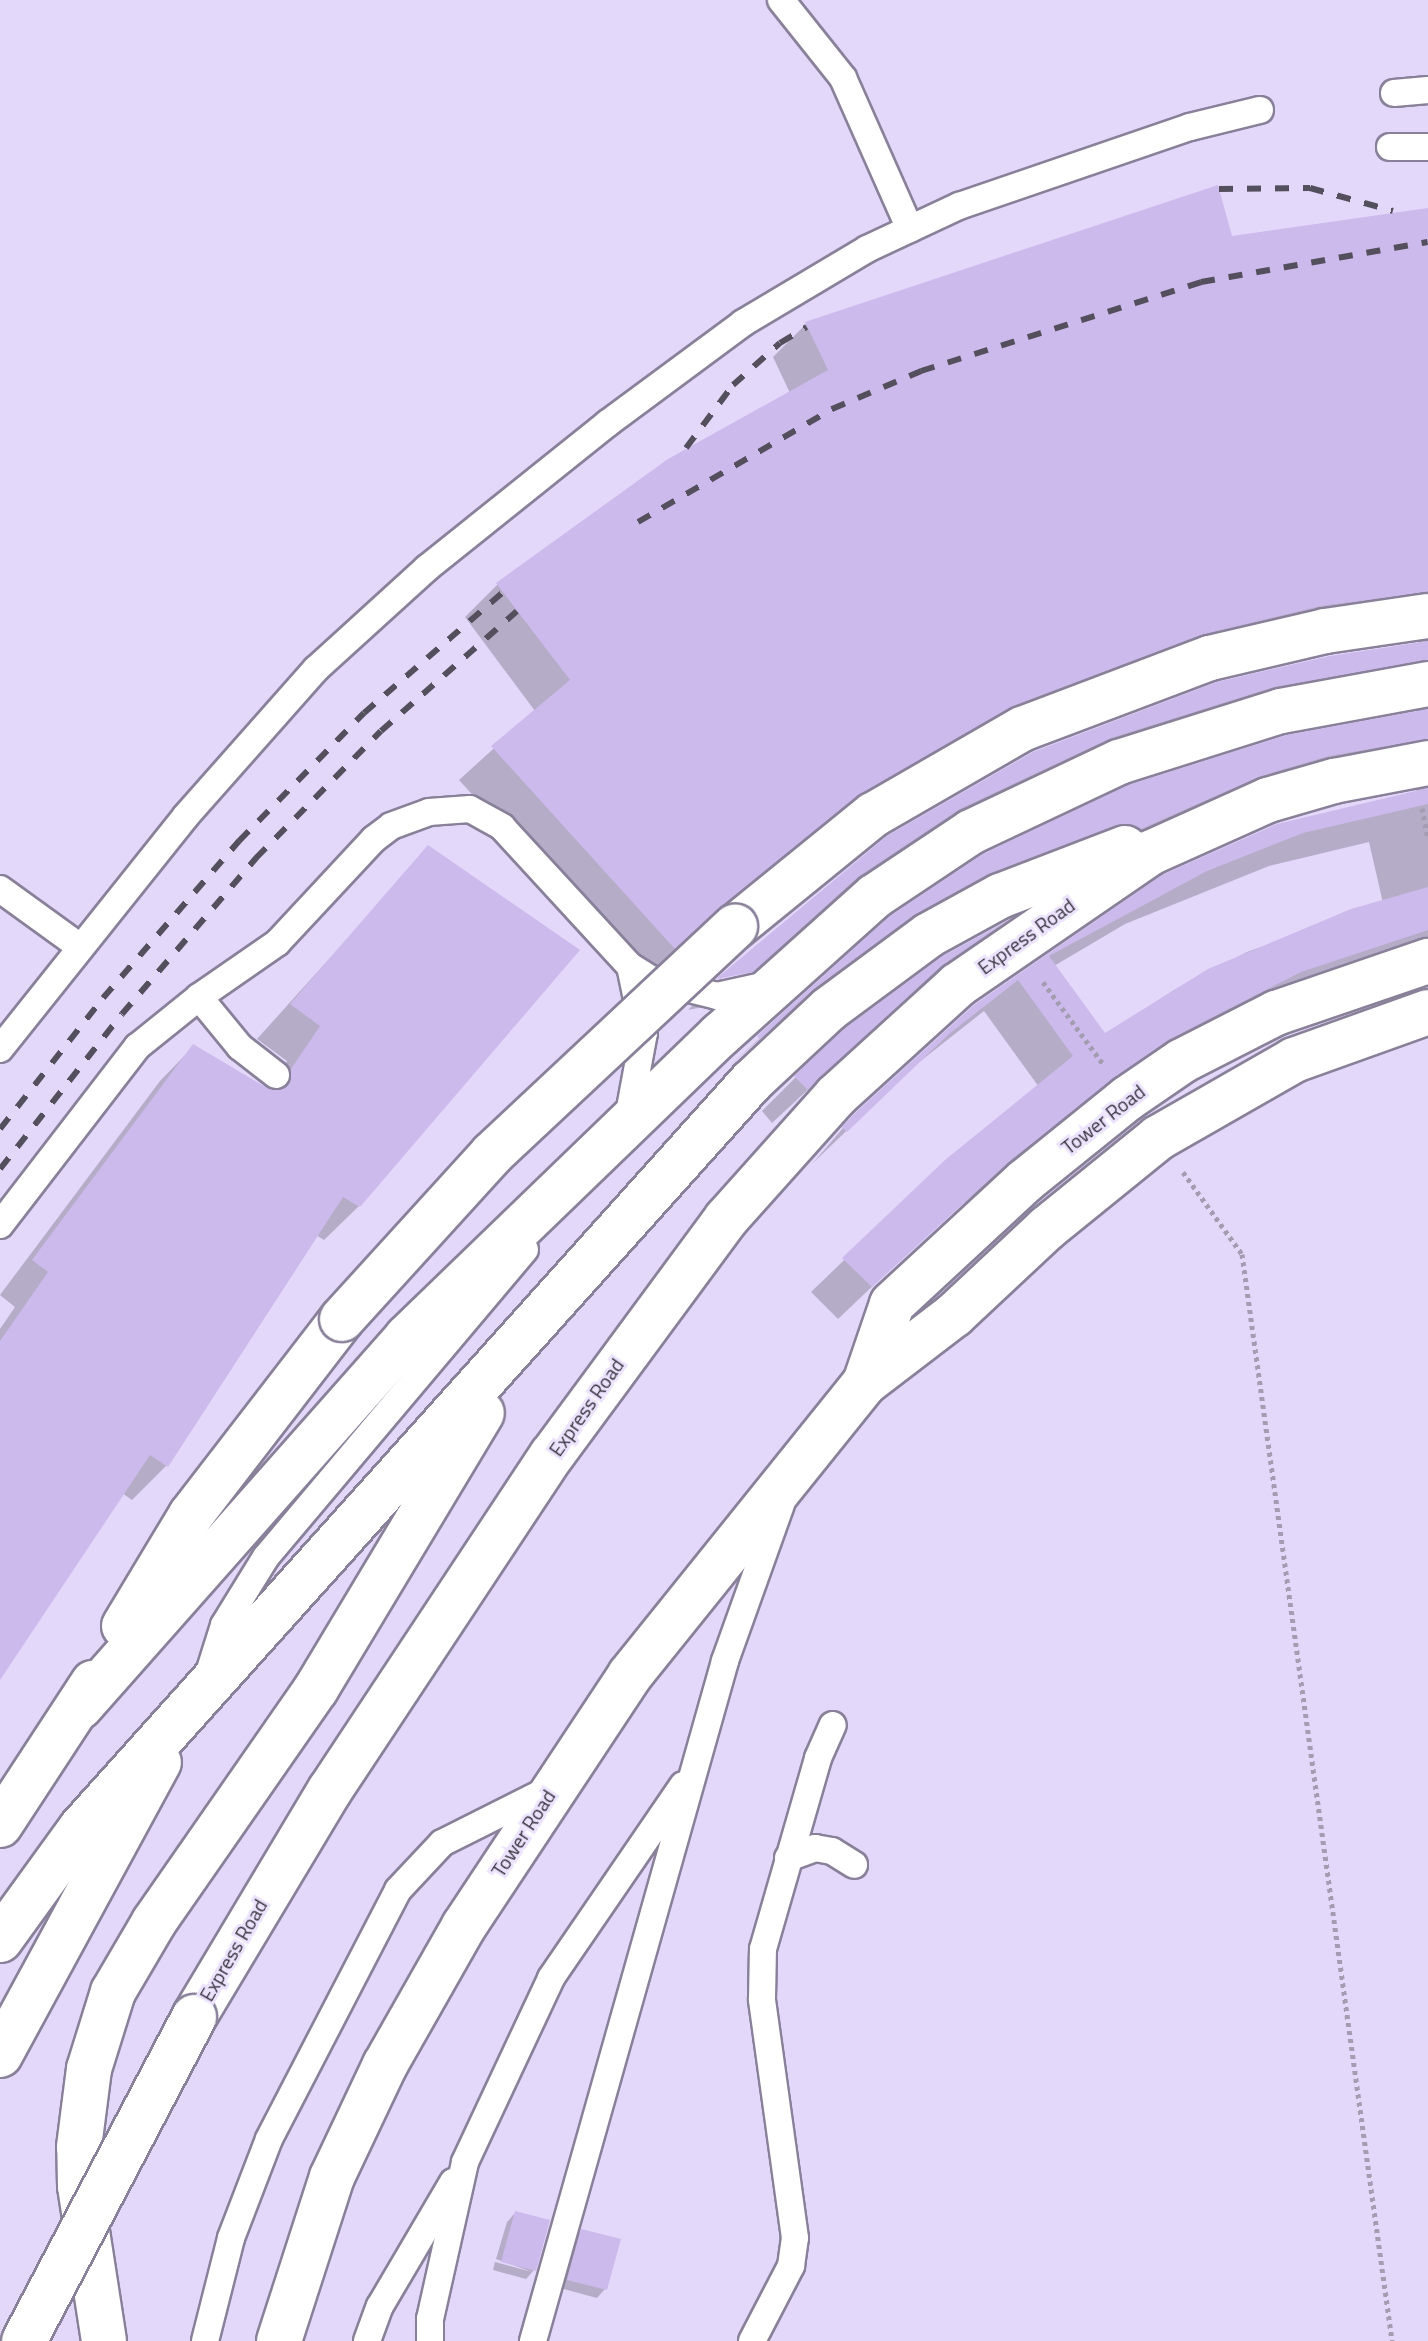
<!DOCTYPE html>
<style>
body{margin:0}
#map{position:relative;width:1428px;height:2341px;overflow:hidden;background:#ece3ff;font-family:"Titillium Web",sans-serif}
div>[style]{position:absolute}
.built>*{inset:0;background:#e3d7fa}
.shadow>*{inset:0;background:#0003}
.building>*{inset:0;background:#ccbaec}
.path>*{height:5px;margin-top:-2.5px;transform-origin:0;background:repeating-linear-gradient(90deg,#a49db2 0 4px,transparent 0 8px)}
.roads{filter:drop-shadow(2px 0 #898099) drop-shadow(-2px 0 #898099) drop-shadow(0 2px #898099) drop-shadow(0 -2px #898099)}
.lane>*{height:26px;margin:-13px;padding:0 13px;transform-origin:13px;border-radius:13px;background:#fff}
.secondary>*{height:44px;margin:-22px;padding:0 22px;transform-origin:22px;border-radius:22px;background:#fff}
.rail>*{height:6px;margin-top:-3px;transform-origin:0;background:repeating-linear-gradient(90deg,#544f5c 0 14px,transparent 0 28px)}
.bridges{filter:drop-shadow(2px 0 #898099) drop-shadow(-2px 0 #898099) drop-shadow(0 2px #898099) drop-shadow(0 -2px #898099)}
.secondary-bridge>*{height:44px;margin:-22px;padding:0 22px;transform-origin:22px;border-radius:22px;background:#fff}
span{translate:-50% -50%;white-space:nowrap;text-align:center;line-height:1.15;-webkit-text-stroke:6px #ece3ff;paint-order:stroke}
.street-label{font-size:20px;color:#37333e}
</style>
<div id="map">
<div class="built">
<div style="clip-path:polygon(0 0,1428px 0,1428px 2341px,0 2341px)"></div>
</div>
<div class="shadow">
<div style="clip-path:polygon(evenodd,1428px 210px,1428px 956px,1079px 1110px,938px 1224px,838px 1319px,811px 1292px,947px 1161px,1039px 1087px,984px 1011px,913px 1067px,813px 1163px,843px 1128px,975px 1006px,1163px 877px,1417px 793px,1415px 780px,1389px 771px,879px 947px,779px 1022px,725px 1070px,892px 917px,984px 856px,1417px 713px,1415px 701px,1390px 692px,922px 844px,823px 910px,757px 969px,724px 976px,718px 981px,751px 974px,718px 1004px,688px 1010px,717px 981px,888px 837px,1034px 753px,1420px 644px,1405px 625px,978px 738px,822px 828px,641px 980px,459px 780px,535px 711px,465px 617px,498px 584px,790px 393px,773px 357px,806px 324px,1231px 238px,1428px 210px,1369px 842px,1383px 903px,1247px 952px,1174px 990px,1105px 1035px,1054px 966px,1125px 924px,1269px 866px,1369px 842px)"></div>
<div style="clip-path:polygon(429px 848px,359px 1206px,324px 1240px,316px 1235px,166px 1466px,132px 1500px,122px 1493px,0 1676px,0 1329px,15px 1307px,0 1295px,160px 1081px,194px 1046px,267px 1090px,287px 1061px,257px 1039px)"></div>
<div style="clip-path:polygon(998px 928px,972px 953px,904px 1000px,772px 1123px,762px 1111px,796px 1077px,944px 958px)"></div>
<div style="clip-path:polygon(515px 2213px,534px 2270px,526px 2279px,493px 2270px,495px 2262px,532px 2272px,496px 2259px,507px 2222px)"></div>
<div style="clip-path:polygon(582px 2231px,605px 2289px,597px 2298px,560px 2288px,573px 2239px)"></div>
</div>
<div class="building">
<div style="clip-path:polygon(1218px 185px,1232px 236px,1428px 208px,1428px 592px,1321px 606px,1204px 634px,1013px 706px,857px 796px,675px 949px,491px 746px,570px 680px,496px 583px,668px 459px,828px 370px,805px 322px)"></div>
<div style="clip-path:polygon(1428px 641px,1428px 660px,1274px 687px,1111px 738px,960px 809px,858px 877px,753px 972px,716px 979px,887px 836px,1033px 752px,1217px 682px,1330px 656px)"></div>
<div style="clip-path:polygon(1428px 709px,1428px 739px,1329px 756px,1261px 776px,1141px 829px,1116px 825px,988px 874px,914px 915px,814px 989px,760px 1039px,757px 1036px,890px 916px,983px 854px,1128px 785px,1287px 735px)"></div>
<div style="clip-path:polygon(1428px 788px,1428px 804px,1303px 833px,1207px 871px,1049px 956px,1105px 1033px,1208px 969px,1351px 909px,1428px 887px,1428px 930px,1301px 972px,1168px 1040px,1013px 1158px,872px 1287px,842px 1258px,945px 1160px,1073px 1056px,1018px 980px,949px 1034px,847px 1132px,842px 1127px,854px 1114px,974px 1005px,1162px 875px,1277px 824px)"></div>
<div style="clip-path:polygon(428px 845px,580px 950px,360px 1207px,343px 1197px,168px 1467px,150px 1455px,0 1680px,0 1341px,48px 1272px,32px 1260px,193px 1044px,267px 1088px,288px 1085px,291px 1069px,320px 1026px,290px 1004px)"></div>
<div style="clip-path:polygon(1009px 920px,941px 966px,808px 1090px,794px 1076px,845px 1028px,943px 956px)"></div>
<div style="clip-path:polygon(515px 2211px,550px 2220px,536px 2271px,501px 2262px)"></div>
<div style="clip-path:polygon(581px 2229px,621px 2239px,607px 2290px,567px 2280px)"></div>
</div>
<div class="path">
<div style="left:1422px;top:808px;width:31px;rotate:79deg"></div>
<div style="left:1043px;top:982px;width:102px;rotate:53.8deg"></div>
<div style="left:1183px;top:1172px;width:101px;rotate:54.3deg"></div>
<div style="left:1242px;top:1254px;width:1097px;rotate:82.14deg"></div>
</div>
<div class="roads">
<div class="lane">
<div style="left:781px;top:0;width:100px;rotate:51.5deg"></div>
<div style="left:843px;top:78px;width:165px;rotate:66.1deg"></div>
<div style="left:1394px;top:93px;width:34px;rotate:-5deg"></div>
<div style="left:1390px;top:147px;width:38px"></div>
<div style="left:0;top:889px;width:99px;rotate:35.9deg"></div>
<div style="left:0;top:1049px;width:298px;rotate:-51.4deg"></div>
<div style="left:186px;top:816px;width:196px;rotate:-48.5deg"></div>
<div style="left:316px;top:669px;width:150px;rotate:-42.3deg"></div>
<div style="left:427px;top:568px;width:232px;rotate:-38.7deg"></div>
<div style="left:608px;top:423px;width:168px;rotate:-36.5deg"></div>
<div style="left:743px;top:323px;width:144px;rotate:-30.8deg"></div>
<div style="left:867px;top:249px;width:102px;rotate:-25.1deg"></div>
<div style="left:959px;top:206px;width:244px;rotate:-18.9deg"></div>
<div style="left:1190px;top:127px;width:72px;rotate:-13.7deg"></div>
<div style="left:276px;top:1075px;width:46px;rotate:-142.1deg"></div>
<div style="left:240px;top:1047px;width:65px;rotate:-129.4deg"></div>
<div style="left:199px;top:997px;width:95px;rotate:-34.7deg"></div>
<div style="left:277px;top:943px;width:142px;rotate:-47deg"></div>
<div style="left:374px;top:839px;width:21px;rotate:-37deg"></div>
<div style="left:391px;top:826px;width:40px;rotate:-20.2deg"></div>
<div style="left:429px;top:812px;width:41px;rotate:-4.2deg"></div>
<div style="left:470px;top:809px;width:37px;rotate:29deg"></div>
<div style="left:502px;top:827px;width:189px;rotate:47.4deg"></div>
<div style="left:630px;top:966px;width:26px;rotate:32deg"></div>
<div style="left:652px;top:980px;width:67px;rotate:13.8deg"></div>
<div style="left:717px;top:996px;width:51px;rotate:-12.4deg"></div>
<div style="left:628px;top:1119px;width:87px;rotate:-79.5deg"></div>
<div style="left:644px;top:1033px;width:68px;rotate:-101.8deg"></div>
<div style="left:0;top:1225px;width:225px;rotate:-52.4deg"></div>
<div style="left:137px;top:1047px;width:80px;rotate:-38.9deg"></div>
<div style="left:209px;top:1673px;width:50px;rotate:-72.6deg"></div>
<div style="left:224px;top:1625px;width:80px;rotate:-58.3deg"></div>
<div style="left:266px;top:1557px;width:402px;rotate:-49.9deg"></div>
<div style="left:788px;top:1858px;width:29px;rotate:-20deg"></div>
<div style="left:815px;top:1848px;width:17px;rotate:10deg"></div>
<div style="left:832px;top:1851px;width:26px;rotate:32deg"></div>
<div style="left:205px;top:2341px;width:106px;rotate:-75.8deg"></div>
<div style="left:231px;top:2238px;width:106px;rotate:-69deg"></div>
<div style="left:269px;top:2139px;width:280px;rotate:-62.6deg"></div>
<div style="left:398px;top:1890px;width:64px;rotate:-46.9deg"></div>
<div style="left:442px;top:1843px;width:114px;rotate:-26.6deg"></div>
<div style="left:367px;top:2341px;width:37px;rotate:-70deg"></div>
<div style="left:380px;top:2306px;width:144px;rotate:-59.5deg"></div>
<div style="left:430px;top:2341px;width:22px;rotate:-90deg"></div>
<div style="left:430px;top:2319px;width:161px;rotate:-77.4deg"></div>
<div style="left:465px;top:2162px;width:203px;rotate:-64.9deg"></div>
<div style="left:551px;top:1978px;width:234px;rotate:-55.6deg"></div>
<div style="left:533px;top:2341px;width:707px;rotate:-74.23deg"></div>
<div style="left:725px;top:1661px;width:166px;rotate:-70.3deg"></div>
<div style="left:752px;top:2341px;width:85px;rotate:-62.5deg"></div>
<div style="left:791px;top:2266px;width:28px;rotate:-82deg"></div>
<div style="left:795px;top:2238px;width:241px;rotate:-97.9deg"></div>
<div style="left:762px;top:1999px;width:50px;rotate:-88.9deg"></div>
<div style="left:763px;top:1949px;width:199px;rotate:-73.9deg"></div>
<div style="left:818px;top:1758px;width:36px;rotate:-66deg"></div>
</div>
<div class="secondary">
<div style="left:735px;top:927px;width:178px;rotate:-39.1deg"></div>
<div style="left:873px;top:815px;width:172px;rotate:-30deg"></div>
<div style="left:1022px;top:729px;width:201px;rotate:-20.7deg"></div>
<div style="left:1210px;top:658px;width:118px;rotate:-13.2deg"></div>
<div style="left:1325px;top:631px;width:104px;rotate:-8.3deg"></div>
<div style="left:865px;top:1383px;width:83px;rotate:-71.1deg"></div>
<div style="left:892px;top:1304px;width:181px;rotate:-42.8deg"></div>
<div style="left:1025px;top:1181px;width:132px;rotate:-38.9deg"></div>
<div style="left:1128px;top:1098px;width:65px;rotate:-34.4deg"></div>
<div style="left:1182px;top:1061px;width:106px;rotate:-27.1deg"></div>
<div style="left:1276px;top:1013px;width:161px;rotate:-18.9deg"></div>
<div style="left:124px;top:1626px;width:130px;rotate:-58.9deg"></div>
<div style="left:191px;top:1515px;width:247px;rotate:-52.4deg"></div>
<div style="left:80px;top:1707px;width:494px;rotate:-48.5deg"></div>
<div style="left:407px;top:1337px;width:435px;rotate:-44deg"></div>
<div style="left:720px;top:1035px;width:208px;rotate:-41.9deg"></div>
<div style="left:875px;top:896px;width:115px;rotate:-33.7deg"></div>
<div style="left:971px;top:832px;width:164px;rotate:-25.3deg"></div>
<div style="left:1119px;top:762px;width:170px;rotate:-17.5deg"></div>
<div style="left:1281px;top:711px;width:149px;rotate:-10.4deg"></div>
<div style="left:0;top:1825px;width:170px;rotate:-56.8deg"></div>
<div style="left:0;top:1940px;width:138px;rotate:-54.1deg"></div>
<div style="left:81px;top:1828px;width:1003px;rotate:-48.07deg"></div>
<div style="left:751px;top:1082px;width:107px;rotate:-43.1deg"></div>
<div style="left:829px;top:1009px;width:124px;rotate:-36.5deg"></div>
<div style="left:929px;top:935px;width:81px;rotate:-28.8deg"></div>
<div style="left:1000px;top:896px;width:134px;rotate:-21deg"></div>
<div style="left:194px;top:2017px;width:265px;rotate:-59.1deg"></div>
<div style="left:330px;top:1790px;width:402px;rotate:-56.5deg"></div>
<div style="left:552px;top:1455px;width:293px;rotate:-53.6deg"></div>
<div style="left:726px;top:1219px;width:165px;rotate:-48.2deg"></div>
<div style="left:836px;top:1096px;width:165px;rotate:-42.3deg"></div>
<div style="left:958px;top:985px;width:233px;rotate:-34.5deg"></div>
<div style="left:1150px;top:853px;width:129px;rotate:-24.2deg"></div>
<div style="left:1268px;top:800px;width:69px;rotate:-16.1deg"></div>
<div style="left:1334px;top:781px;width:96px;rotate:-10.8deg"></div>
<div style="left:0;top:2055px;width:333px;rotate:-61.5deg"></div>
<div style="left:104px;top:2341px;width:157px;rotate:-98.8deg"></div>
<div style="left:80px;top:2186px;width:39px;rotate:-91deg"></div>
<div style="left:79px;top:2147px;width:79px;rotate:-82.7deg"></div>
<div style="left:89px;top:2069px;width:81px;rotate:-72.7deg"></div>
<div style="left:113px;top:1992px;width:81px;rotate:-59.6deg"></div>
<div style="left:154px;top:1922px;width:284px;rotate:-55.2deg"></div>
<div style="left:316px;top:1689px;width:322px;rotate:-59deg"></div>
<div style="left:279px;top:2341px;width:172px;rotate:-72.1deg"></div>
<div style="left:332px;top:2177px;width:124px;rotate:-64.7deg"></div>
<div style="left:385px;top:2065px;width:160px;rotate:-60.4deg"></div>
<div style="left:464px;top:1926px;width:301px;rotate:-56.5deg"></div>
<div style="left:630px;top:1675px;width:375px;rotate:-51.2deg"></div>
<div style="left:865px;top:1383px;width:112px;rotate:-37.4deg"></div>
<div style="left:954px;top:1315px;width:127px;rotate:-43.1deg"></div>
<div style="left:1047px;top:1228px;width:143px;rotate:-39deg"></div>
<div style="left:1158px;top:1138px;width:157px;rotate:-29.8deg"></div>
<div style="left:1294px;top:1060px;width:142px;rotate:-19.7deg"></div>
</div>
</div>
<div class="rail">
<div style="left:1219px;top:189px;width:91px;rotate:-0.6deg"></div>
<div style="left:1310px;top:188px;width:86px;rotate:15.5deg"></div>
<div style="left:686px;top:448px;width:79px;rotate:-53.3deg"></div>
<div style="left:733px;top:385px;width:63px;rotate:-41.8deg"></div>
<div style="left:780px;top:343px;width:31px;rotate:-31deg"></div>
<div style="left:638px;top:522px;width:225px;rotate:-30.2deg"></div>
<div style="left:832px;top:409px;width:97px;rotate:-23.1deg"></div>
<div style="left:921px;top:371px;width:294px;rotate:-17.6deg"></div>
<div style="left:1201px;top:282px;width:230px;rotate:-10deg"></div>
<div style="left:0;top:1129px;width:167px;rotate:-51.8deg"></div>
<div style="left:103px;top:998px;width:208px;rotate:-49.1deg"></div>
<div style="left:239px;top:841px;width:179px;rotate:-45.7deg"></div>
<div style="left:364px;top:713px;width:184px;rotate:-41deg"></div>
<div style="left:0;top:1169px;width:197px;rotate:-51.8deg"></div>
<div style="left:122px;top:1014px;width:206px;rotate:-49.3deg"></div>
<div style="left:256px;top:858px;width:178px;rotate:-45.5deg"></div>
<div style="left:381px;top:731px;width:181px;rotate:-41.4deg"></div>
</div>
<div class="bridges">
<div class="secondary-bridge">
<div style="left:342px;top:1319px;width:223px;rotate:-47.7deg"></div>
<div style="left:492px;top:1154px;width:333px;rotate:-43.1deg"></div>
<div style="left:24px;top:2341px;width:366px;rotate:-62.3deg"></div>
</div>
</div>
<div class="street-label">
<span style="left:1026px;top:936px;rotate:-36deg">Express Road</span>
<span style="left:1103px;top:1119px;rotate:-38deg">Tower Road</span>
<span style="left:586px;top:1407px;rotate:-55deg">Express Road</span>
<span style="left:523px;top:1833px;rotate:-57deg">Tower Road</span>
<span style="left:233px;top:1950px;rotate:-60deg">Express Road</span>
</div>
</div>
